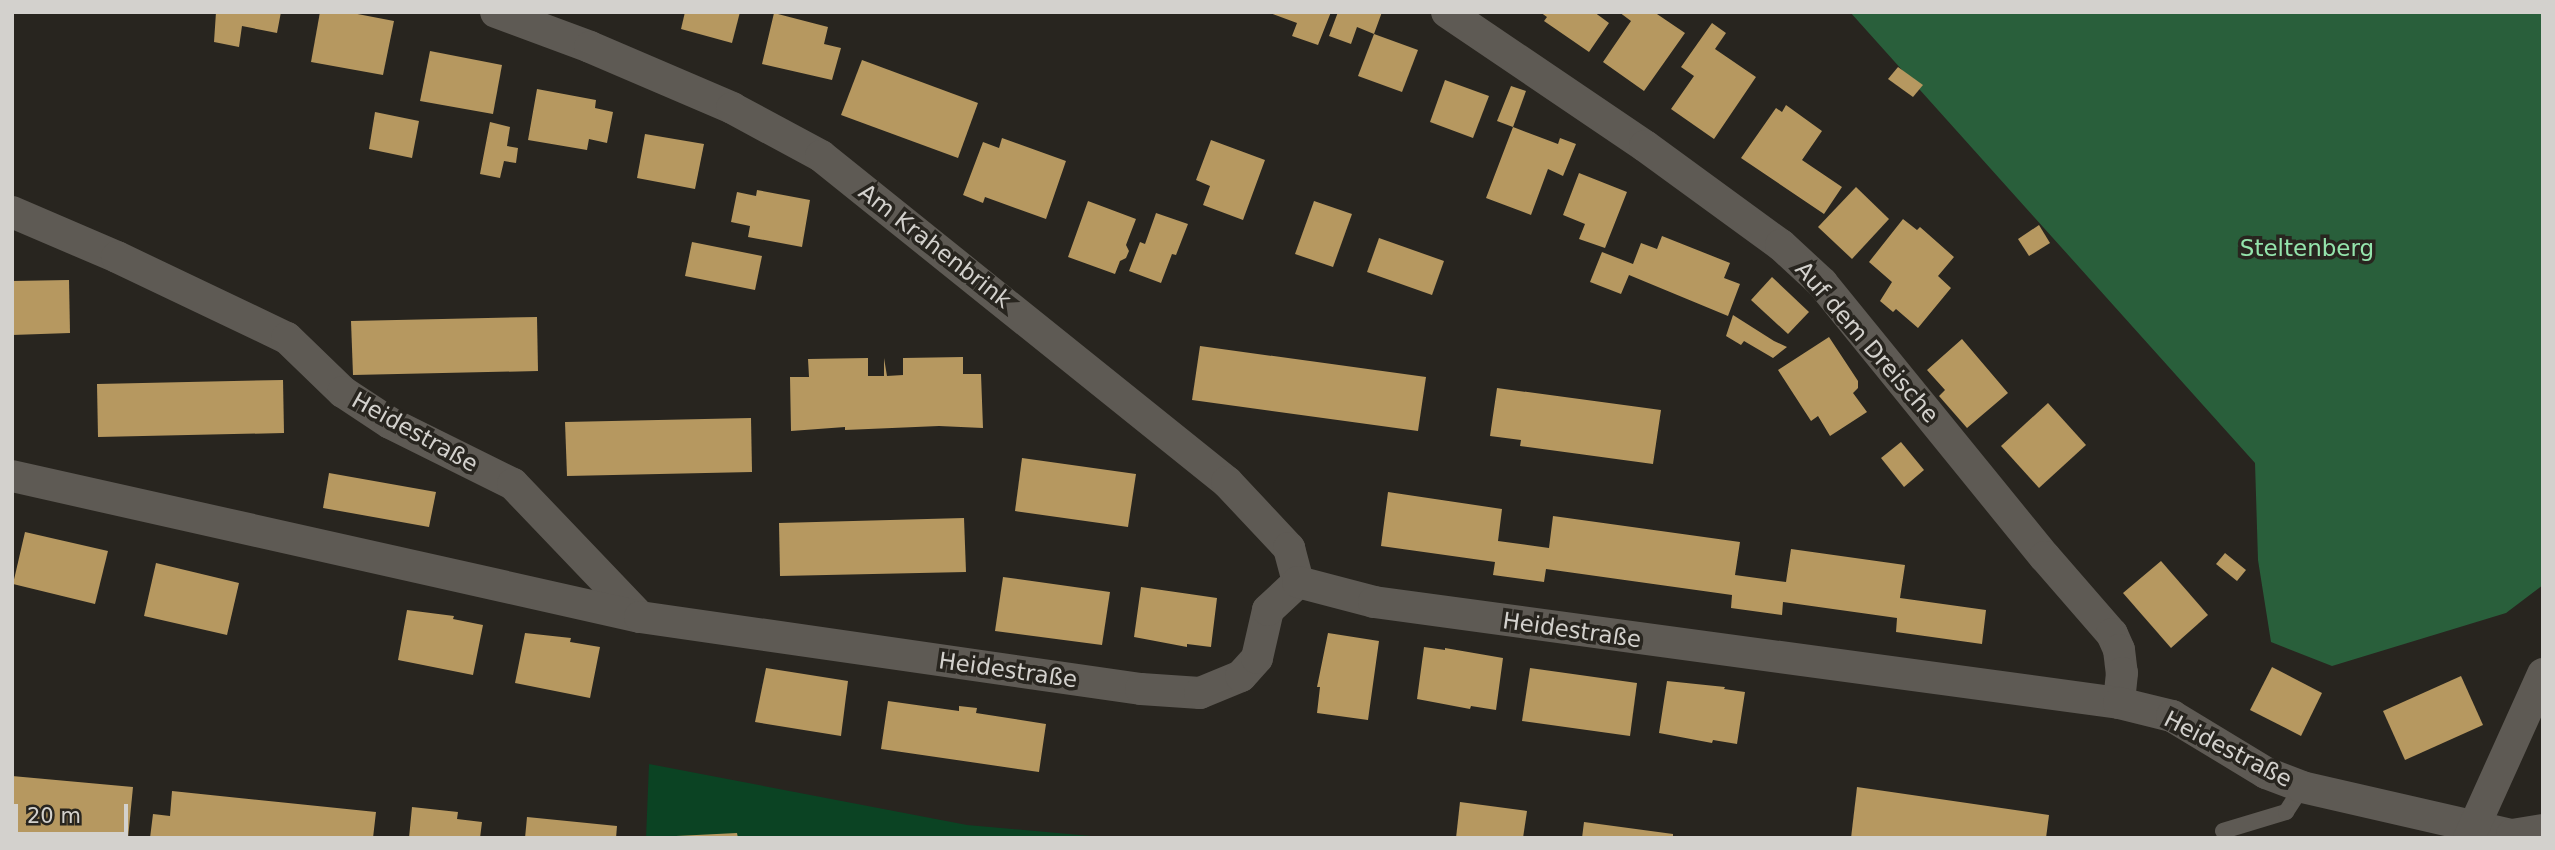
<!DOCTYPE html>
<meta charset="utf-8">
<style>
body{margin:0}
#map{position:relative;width:2555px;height:850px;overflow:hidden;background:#28251f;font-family:"DejaVu Sans",sans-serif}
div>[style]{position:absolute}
.green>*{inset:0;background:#0b4323}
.forest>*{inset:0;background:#295f3b}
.building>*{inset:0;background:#b69860}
.service>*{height:16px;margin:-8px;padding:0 8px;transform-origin:8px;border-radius:8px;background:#5e5a54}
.minor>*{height:32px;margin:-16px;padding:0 16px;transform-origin:16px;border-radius:16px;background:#5e5a54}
span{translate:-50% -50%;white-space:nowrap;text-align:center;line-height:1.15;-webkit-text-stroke:7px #28251f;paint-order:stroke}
.street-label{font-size:23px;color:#d3d1cd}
.park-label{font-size:23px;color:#94e4ac}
.frame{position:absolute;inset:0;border:14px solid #d3d1cd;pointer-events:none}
.scale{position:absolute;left:14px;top:804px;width:114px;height:32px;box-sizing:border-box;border:4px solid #d3d1cd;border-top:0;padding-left:9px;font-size:21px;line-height:24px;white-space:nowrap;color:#d3d1cd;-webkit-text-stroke:5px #28251f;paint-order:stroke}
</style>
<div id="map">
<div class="green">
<div style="clip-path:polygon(649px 764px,967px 825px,1113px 838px,646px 838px)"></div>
</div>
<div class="forest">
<div style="clip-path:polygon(1850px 12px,2543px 12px,2543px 585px,2506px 613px,2332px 666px,2271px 642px,2258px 560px,2255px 463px)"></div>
</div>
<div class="building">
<div style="clip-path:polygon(216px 12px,281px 12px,277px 33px,242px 26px,239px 47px,214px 42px)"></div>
<div style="clip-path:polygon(320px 12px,347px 12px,394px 21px,383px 75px,311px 62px)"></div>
<div style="clip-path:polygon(685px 12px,740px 12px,732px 43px,681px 29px)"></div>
<div style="clip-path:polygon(1267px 12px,1331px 12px,1318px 45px,1292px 36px,1297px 23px)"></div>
<div style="clip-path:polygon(1338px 12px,1382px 12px,1374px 34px,1357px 27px,1351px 44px,1329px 36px)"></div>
<div style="clip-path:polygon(1540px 12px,1594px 12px,1609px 23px,1589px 52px,1544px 21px,1547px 17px)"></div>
<div style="clip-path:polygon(1619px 12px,1654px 12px,1685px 33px,1644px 91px,1603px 62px,1631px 21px)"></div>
<div style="clip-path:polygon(774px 13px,828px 27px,824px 44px,841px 48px,832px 80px,762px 64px)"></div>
<div style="clip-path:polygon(1712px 23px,1726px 33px,1715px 49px,1756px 77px,1714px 139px,1671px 109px,1694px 76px,1681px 67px)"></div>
<div style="clip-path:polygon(1374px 34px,1418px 50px,1402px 92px,1358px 76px)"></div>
<div style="clip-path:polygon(430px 51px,502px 65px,493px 114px,420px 101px)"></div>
<div style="clip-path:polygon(862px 60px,978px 103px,958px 158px,841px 115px)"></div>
<div style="clip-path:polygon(1898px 67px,1923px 85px,1913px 97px,1888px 79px)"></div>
<div style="clip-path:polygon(1445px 80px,1489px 96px,1473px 138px,1430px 122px)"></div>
<div style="clip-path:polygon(1511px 86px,1526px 91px,1513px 127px,1497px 121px)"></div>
<div style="clip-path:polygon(537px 89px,596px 100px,595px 108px,613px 112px,607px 143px,589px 139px,587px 150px,528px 140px)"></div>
<div style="clip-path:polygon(1786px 105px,1822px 131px,1802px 160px,1842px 187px,1824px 214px,1741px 158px,1776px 108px,1782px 112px)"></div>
<div style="clip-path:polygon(375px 112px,419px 121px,412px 158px,369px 149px)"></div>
<div style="clip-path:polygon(490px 122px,510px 127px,507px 146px,518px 148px,516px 163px,504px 161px,500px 178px,480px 174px)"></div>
<div style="clip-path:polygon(1513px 127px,1558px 144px,1560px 138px,1576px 144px,1563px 176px,1548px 169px,1531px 215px,1486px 198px)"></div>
<div style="clip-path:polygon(645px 134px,704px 144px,695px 189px,637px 178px)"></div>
<div style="clip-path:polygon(1002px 138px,1066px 161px,1046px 219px,985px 197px,983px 203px,963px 195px,983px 142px,999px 148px)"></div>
<div style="clip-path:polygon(1211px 140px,1265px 160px,1243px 220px,1203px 205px,1210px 186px,1196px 180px)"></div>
<div style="clip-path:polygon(1579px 173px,1627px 192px,1605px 248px,1579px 239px,1585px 224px,1563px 215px)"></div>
<div style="clip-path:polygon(1856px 187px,1889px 219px,1852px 259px,1818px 227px)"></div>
<div style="clip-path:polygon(757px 190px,810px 200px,802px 247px,748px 237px,750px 226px,731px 222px,737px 192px,756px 196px)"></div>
<div style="clip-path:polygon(1088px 201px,1136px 219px,1126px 245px,1129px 251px,1126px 258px,1120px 261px,1115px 274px,1068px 257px)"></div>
<div style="clip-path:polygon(1314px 201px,1352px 214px,1333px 267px,1295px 254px)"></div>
<div style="clip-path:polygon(1156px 213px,1188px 224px,1176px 255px,1172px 254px,1161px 283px,1129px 271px,1140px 242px,1145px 244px)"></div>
<div style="clip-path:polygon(1903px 219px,1917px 230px,1920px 227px,1954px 257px,1938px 276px,1951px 288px,1918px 328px,1896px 309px,1893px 312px,1880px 301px,1892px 282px,1869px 262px)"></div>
<div style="clip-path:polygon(2039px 225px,2050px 243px,2029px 256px,2018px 239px)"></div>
<div style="clip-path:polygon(1662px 236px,1730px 263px,1724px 278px,1740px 284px,1728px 316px,1629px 275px,1621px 294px,1590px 282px,1602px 252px,1633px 264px,1641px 243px,1657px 249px)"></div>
<div style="clip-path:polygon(1379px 238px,1444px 261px,1432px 295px,1367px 272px)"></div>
<div style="clip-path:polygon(692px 242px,762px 256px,755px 290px,685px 276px)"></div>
<div style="clip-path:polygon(1772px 277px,1809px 312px,1788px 334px,1751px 300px)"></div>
<div style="clip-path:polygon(69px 280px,70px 333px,12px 335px,12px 281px)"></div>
<div style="clip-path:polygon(1733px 315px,1774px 341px,1787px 347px,1773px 358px,1744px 341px,1741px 345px,1726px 336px)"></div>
<div style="clip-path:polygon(537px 317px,538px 371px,353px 375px,351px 321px)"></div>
<div style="clip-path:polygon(1829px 337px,1858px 381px,1858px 388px,1853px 393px,1867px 412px,1830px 436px,1818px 416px,1811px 421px,1778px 370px)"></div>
<div style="clip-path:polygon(1962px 339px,2008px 393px,1967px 428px,1939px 396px,1945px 390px,1927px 370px)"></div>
<div style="clip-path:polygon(1200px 346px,1426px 377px,1418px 431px,1192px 400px)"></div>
<div style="clip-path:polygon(963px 357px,963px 374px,981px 374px,983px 428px,939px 426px,845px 430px,845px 427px,791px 431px,790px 377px,809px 377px,808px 359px,868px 358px,868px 376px,884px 376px,884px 358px,887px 376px,903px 375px,903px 358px)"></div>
<div style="clip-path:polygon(283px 380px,284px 433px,98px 437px,97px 384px)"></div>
<div style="clip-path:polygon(1497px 388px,1661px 410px,1653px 464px,1520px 446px,1521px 440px,1490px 436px)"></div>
<div style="clip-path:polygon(2048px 403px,2086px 445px,2039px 488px,2001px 446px)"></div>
<div style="clip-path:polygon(751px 418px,752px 472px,567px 476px,565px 422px)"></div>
<div style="clip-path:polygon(1901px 442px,1924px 470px,1904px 487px,1881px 458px)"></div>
<div style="clip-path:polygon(1022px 458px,1136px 474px,1128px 527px,1015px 511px)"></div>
<div style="clip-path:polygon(329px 473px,436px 492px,429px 527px,323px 508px)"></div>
<div style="clip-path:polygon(1388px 492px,1502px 509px,1498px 541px,1549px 548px,1553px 516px,1740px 542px,1735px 575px,1786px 582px,1791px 549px,1905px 565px,1900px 598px,1986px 610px,1982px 644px,1896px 632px,1897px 618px,1783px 602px,1782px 615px,1731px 608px,1732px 595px,1546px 569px,1544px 582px,1493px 575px,1495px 562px,1381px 546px)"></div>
<div style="clip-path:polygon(964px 518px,966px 572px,780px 576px,779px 523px)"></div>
<div style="clip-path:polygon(25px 532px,108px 551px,95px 604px,13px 584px)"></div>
<div style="clip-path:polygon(2225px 553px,2246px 570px,2237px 581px,2216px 564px)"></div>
<div style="clip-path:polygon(2161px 561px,2208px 615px,2171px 648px,2123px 593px)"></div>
<div style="clip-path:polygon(156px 563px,239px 583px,227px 635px,144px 616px)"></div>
<div style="clip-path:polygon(1003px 577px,1110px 592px,1102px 645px,995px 631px)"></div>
<div style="clip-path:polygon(1141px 587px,1217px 598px,1211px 647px,1187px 644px,1187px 647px,1134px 637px)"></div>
<div style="clip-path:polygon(407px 610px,454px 616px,453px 619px,483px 625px,473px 675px,398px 660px)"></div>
<div style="clip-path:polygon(525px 633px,571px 638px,570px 642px,600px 647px,590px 698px,515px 683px)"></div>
<div style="clip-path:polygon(1328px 633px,1379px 641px,1368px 720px,1317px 713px,1320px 687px,1317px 687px)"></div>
<div style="clip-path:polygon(1424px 647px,1445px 650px,1445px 648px,1503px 658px,1496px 710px,1471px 706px,1470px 709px,1417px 699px)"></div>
<div style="clip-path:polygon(2272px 667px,2322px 693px,2301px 736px,2250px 710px)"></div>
<div style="clip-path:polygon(766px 668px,848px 681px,841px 736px,755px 722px)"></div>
<div style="clip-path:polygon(1530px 668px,1637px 683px,1630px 736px,1522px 721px)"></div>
<div style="clip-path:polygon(2461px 676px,2483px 725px,2405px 760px,2383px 711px)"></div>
<div style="clip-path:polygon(1667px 681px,1725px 687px,1724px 689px,1745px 692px,1737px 744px,1713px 740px,1712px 743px,1659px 733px)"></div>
<div style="clip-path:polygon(888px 701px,959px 711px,959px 706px,977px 708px,976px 713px,1046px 724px,1039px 772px,881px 749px)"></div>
<div style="clip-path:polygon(12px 776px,133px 787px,128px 838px,12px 838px)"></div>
<div style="clip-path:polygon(1857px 787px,2049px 815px,2046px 838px,1851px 838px)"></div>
<div style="clip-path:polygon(172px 791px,376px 812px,373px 838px,150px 838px,153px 814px,170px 816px)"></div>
<div style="clip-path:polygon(1460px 802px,1527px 811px,1523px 838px,1456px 838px)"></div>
<div style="clip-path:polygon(412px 807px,458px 812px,457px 819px,482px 822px,480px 838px,409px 838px)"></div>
<div style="clip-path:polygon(527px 817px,617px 826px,616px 838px,525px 838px)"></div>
<div style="clip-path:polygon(1584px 822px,1673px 834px,1673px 838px,1582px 838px)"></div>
<div style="clip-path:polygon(737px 833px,738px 838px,676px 838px,676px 836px)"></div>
</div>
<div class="service">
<div style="left:2223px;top:831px;width:66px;rotate:-16.8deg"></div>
<div style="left:2286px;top:812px;width:30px;rotate:-57deg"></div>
</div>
<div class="minor">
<div style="left:496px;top:12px;width:100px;rotate:20.4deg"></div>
<div style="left:590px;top:47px;width:155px;rotate:23.2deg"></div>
<div style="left:732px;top:108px;width:101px;rotate:28.3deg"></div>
<div style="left:821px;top:156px;width:521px;rotate:38.76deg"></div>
<div style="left:1227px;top:482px;width:91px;rotate:46.8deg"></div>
<div style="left:1289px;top:548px;width:35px;rotate:75deg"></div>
<div style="left:1447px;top:12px;width:239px;rotate:34.1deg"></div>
<div style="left:1645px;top:146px;width:168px;rotate:36.1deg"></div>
<div style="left:1781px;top:245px;width:56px;rotate:42.8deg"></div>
<div style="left:1822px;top:283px;width:353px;rotate:50.9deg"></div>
<div style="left:2045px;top:557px;width:102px;rotate:49deg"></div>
<div style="left:2112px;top:634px;width:17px;rotate:66deg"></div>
<div style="left:2119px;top:650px;width:23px;rotate:83deg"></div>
<div style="left:2122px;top:673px;width:30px;rotate:96deg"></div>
<div style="left:12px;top:212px;width:114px;rotate:23.2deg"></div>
<div style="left:117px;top:257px;width:188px;rotate:25.5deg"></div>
<div style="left:287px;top:338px;width:78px;rotate:44deg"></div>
<div style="left:343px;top:392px;width:56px;rotate:33.4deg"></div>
<div style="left:390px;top:423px;width:137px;rotate:26.4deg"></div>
<div style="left:513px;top:484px;width:184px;rotate:46.3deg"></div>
<div style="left:12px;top:476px;width:644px;rotate:12.65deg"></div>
<div style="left:640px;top:617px;width:506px;rotate:8.18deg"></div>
<div style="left:1141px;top:689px;width:59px;rotate:3.9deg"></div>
<div style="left:1200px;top:693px;width:44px;rotate:-22.5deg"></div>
<div style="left:1241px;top:676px;width:24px;rotate:-48deg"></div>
<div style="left:1257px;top:658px;width:49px;rotate:-77.1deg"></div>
<div style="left:1268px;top:610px;width:41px;rotate:-43deg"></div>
<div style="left:1298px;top:582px;width:79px;rotate:14.7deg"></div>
<div style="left:1374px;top:602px;width:752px;rotate:7.72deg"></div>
<div style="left:2119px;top:703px;width:55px;rotate:13.8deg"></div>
<div style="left:2172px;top:716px;width:110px;rotate:31.2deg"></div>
<div style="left:2266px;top:773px;width:39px;rotate:21deg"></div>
<div style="left:2302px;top:787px;width:215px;rotate:12.9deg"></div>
<div style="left:2512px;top:835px;width:31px;rotate:-9deg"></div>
<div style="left:2469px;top:838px;width:180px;rotate:-65.7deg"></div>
</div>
<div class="street-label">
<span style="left:935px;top:246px;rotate:38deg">Am Krahenbrink</span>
<span style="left:1867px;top:342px;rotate:49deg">Auf dem Dreische</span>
<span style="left:415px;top:432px;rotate:29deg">Heidestraße</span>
<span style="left:1572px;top:630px;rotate:8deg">Heidestraße</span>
<span style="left:1008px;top:670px;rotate:8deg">Heidestraße</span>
<span style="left:2228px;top:749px;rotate:27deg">Heidestraße</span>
</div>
<div class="park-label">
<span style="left:2307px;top:248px">Steltenberg</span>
</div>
<div class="frame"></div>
<div class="scale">20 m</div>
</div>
